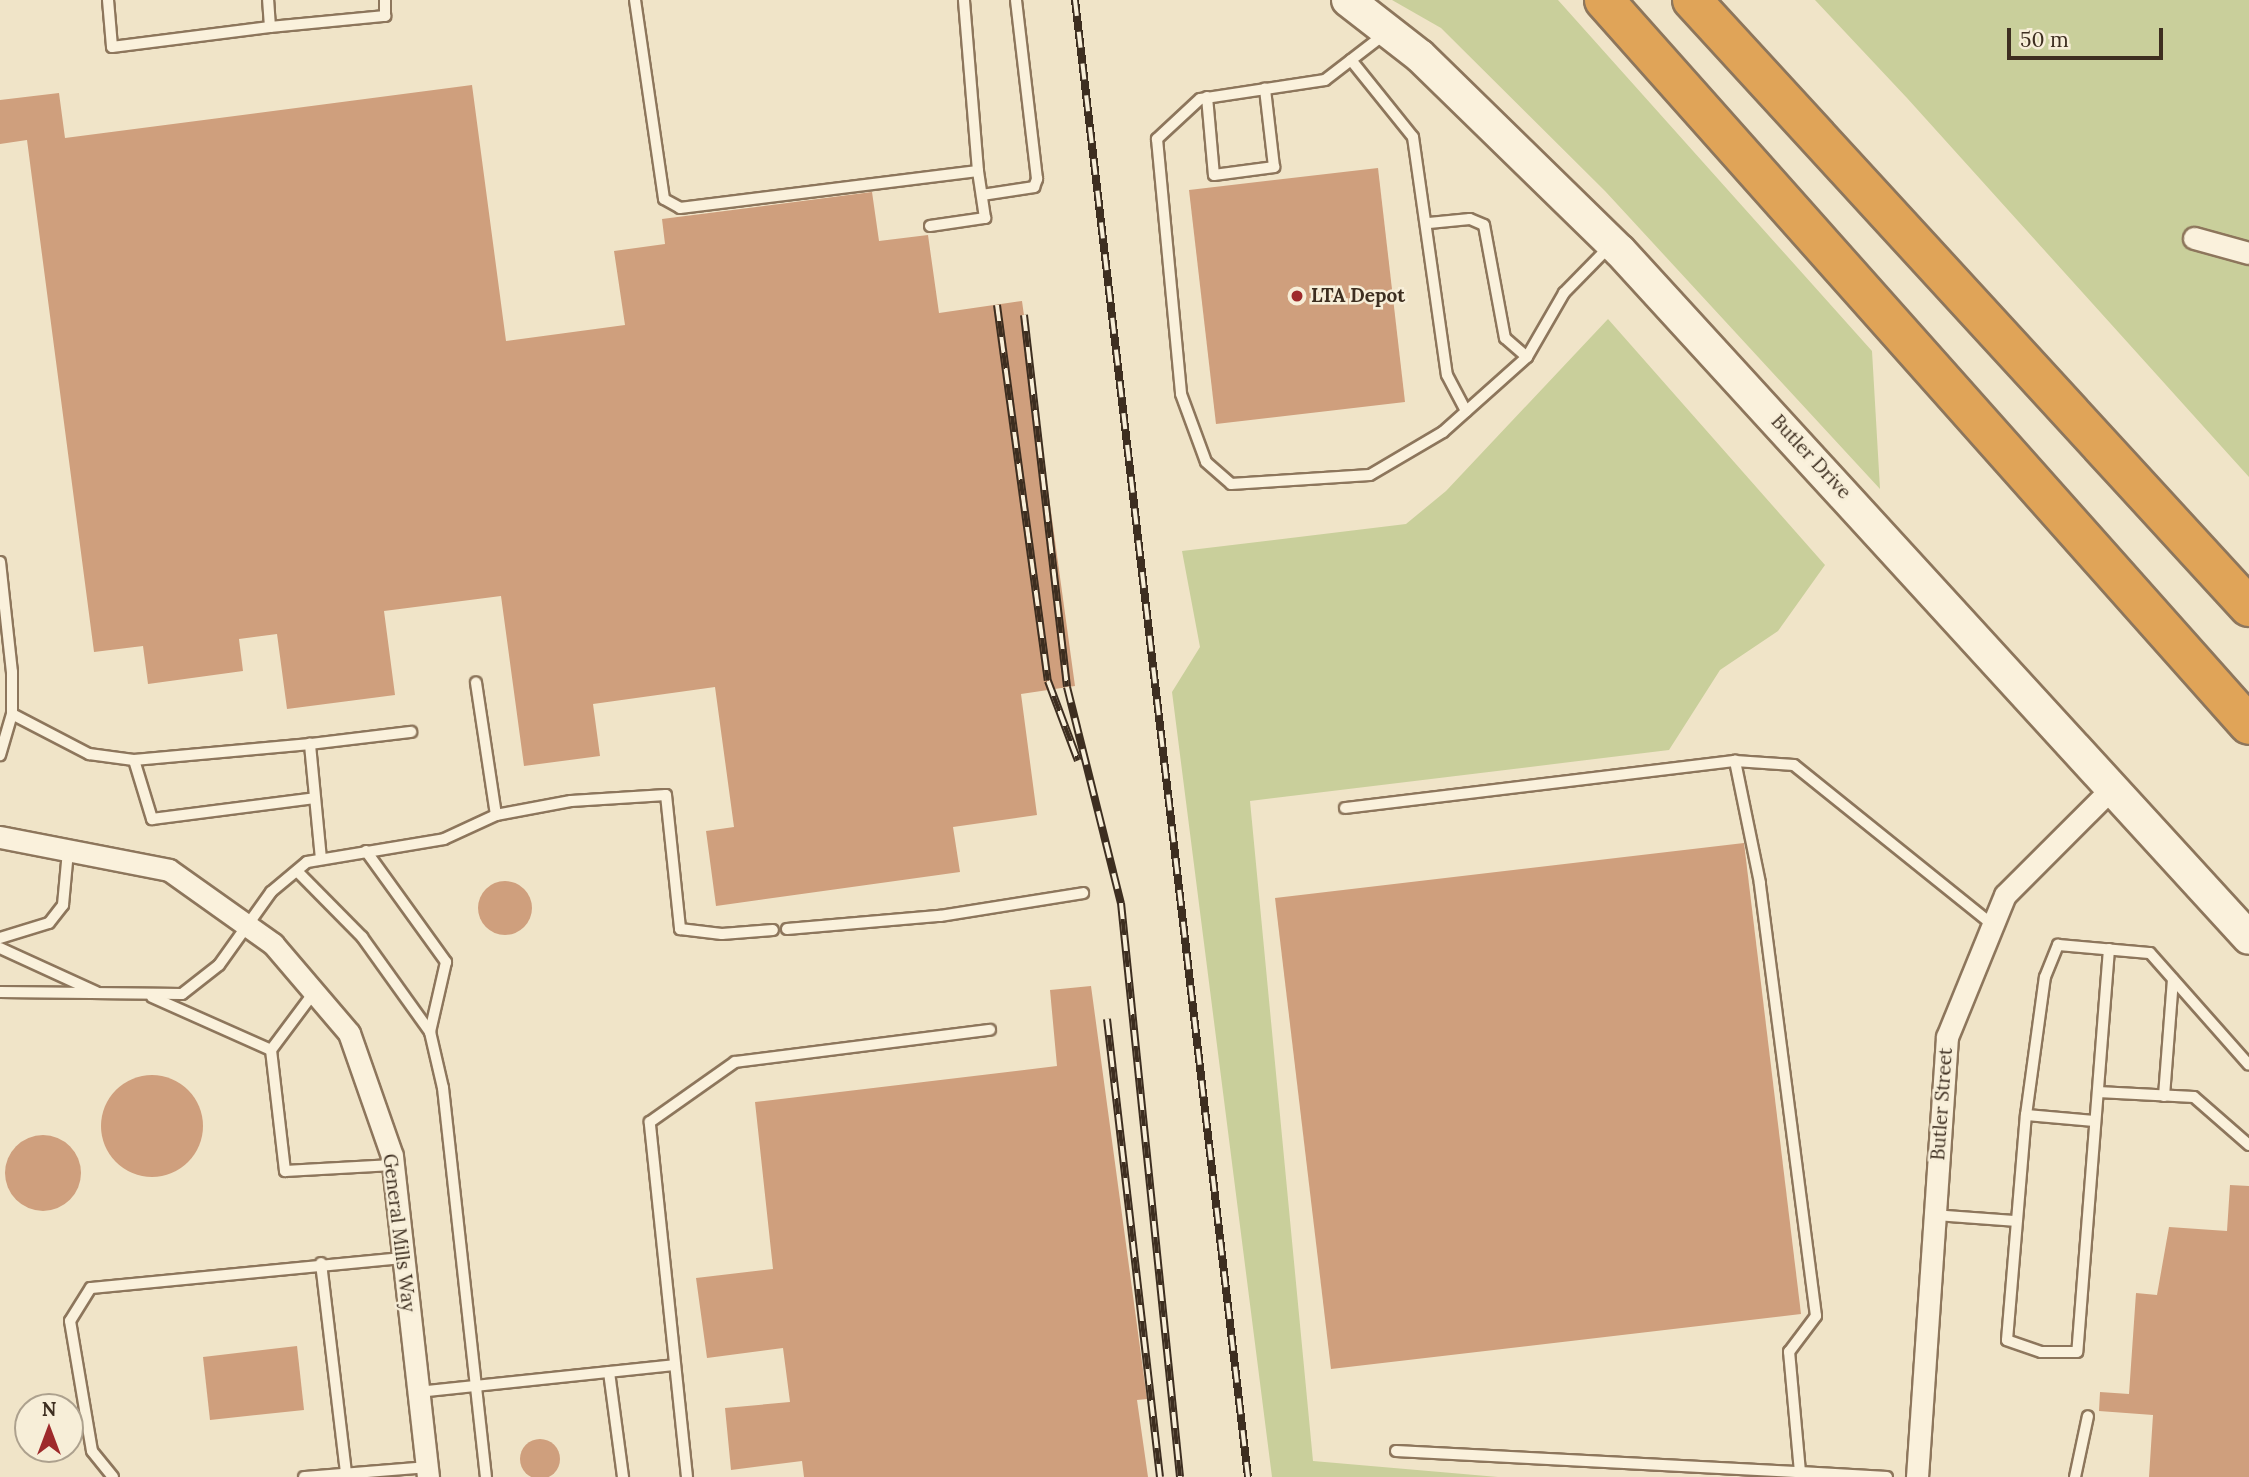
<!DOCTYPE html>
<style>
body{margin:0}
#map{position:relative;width:2249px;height:1477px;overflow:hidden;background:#f0e4c8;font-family:Lora,serif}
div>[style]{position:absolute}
.green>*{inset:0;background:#c9cf9b}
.building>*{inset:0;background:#cf9f7d}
.round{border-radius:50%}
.roads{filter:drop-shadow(2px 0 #8d765c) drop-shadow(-2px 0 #8d765c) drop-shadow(0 2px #8d765c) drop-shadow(0 -2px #8d765c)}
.lane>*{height:10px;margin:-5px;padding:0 5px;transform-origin:5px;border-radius:5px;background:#faf1dc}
.street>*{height:21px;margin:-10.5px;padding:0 10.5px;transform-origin:10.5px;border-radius:10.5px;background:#faf1dc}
.secondary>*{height:32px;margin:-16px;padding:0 16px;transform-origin:16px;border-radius:16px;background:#faf1dc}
.highway>*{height:38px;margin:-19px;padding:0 19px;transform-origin:19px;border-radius:19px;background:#e0a458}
.rail>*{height:8px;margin-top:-4px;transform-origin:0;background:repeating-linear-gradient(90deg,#f7eed8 0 16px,#3d2e20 0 32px);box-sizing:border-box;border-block:2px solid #3d2e20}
.dots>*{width:19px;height:19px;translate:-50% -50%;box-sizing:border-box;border:4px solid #f7eed8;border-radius:50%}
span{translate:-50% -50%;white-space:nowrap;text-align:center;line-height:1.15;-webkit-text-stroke:5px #f7eed8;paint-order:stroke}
.poi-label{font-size:19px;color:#3d2e20;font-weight:700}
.left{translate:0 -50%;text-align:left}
.street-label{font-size:19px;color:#3d2e20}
.north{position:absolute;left:14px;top:1393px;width:70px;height:70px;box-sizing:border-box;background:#f7eed8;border:2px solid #ada18e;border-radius:50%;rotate:0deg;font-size:19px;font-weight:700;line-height:28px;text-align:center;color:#3d2e20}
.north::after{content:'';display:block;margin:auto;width:24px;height:32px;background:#9e2a2b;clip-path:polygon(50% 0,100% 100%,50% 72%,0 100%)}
.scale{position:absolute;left:2007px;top:28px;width:156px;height:32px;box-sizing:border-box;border:4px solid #3d2e20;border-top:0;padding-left:9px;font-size:21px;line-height:24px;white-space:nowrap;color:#3d2e20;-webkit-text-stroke:5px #f7eed8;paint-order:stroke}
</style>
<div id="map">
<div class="green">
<div style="clip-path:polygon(1392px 0,1558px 0,1872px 351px,1880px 489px,1605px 191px,1441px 28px)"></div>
<div style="clip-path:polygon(1815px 0,2249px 0,2249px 477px,1907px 98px)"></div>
<div style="clip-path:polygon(1608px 319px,1825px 565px,1778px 631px,1720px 670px,1669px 750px,1250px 801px,1313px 1461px,1498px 1477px,1272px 1477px,1172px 692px,1200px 647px,1182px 551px,1406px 524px,1446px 491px)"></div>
</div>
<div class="building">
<div style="clip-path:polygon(472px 85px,506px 341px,625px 325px,614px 251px,665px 244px,662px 219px,872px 192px,879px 241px,928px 235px,939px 313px,1022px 301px,1075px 686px,1021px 694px,1037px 815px,953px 827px,960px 872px,716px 906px,706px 831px,734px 827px,715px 687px,593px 704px,600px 756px,524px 766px,501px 596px,384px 611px,395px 695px,287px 709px,277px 634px,239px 639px,243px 671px,148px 684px,143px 646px,94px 652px,27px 140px,0 144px,0 100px,59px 93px,65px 138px)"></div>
<div style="clip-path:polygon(1378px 168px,1405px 402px,1216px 424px,1189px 190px)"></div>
<div style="clip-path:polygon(1744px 843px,1801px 1314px,1331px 1369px,1275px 898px)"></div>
<div class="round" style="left:478px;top:881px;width:54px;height:54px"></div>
<div style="clip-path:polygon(1091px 986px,1147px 1399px,1137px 1400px,1148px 1477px,804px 1477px,802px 1461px,731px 1470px,725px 1408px,790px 1402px,783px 1348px,707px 1358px,696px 1278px,773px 1269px,755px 1102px,1057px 1066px,1050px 990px)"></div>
<div class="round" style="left:101px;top:1075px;width:102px;height:102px"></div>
<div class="round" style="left:5px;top:1135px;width:76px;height:76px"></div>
<div style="clip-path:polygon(2230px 1185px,2249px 1186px,2249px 1477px,2149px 1477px,2153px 1415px,2099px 1411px,2100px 1392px,2129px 1394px,2136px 1293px,2157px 1295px,2169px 1227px,2227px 1231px)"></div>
<div style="clip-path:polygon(297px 1346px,304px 1410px,210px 1420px,203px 1357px)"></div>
<div class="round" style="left:520px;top:1439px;width:40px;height:40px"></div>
</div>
<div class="roads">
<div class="lane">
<div style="left:108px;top:0;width:47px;rotate:85.1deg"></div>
<div style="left:112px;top:47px;width:159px;rotate:-7.2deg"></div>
<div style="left:270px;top:27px;width:27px;rotate:-94deg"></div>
<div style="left:635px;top:0;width:201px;rotate:81.7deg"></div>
<div style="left:664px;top:199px;width:18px;rotate:29deg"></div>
<div style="left:680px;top:208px;width:300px;rotate:-7.1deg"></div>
<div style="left:978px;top:171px;width:172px;rotate:-94.7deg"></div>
<div style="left:270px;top:27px;width:116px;rotate:-5.5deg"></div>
<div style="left:385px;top:16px;width:16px;rotate:-90deg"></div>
<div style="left:1386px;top:33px;width:77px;rotate:142.4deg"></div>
<div style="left:1325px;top:80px;width:126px;rotate:171.4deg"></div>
<div style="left:1200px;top:99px;width:59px;rotate:137.1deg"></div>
<div style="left:1157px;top:139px;width:256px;rotate:84.6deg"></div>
<div style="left:1181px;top:394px;width:72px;rotate:69.8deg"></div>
<div style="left:1206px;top:462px;width:33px;rotate:41deg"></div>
<div style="left:1231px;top:484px;width:139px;rotate:-3.7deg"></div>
<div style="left:1370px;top:475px;width:85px;rotate:-30.5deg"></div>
<div style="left:1443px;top:432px;width:113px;rotate:-41.8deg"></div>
<div style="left:1527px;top:357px;width:74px;rotate:-60deg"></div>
<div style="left:1564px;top:293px;width:66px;rotate:-45.6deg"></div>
<div style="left:1351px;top:60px;width:99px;rotate:51.2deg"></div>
<div style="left:1413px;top:137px;width:240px;rotate:81.9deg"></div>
<div style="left:1447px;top:375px;width:41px;rotate:62.2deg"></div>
<div style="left:1207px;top:97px;width:78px;rotate:84.9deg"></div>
<div style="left:1214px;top:175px;width:61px;rotate:-7.6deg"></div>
<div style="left:1274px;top:167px;width:79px;rotate:-96.6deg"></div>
<div style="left:982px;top:195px;width:53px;rotate:-8.7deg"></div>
<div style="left:1034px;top:187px;width:9px;rotate:-69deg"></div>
<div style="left:1037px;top:179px;width:180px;rotate:-96.7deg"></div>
<div style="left:1429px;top:223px;width:41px;rotate:-5.6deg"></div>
<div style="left:1470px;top:219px;width:15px;rotate:23deg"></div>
<div style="left:1484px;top:225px;width:115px;rotate:79.5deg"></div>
<div style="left:1505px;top:338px;width:29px;rotate:41deg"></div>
<div style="left:930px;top:226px;width:56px;rotate:-8.3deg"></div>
<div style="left:985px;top:218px;width:48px;rotate:-98.5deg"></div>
<div style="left:0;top:562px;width:111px;rotate:83.8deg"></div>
<div style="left:12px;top:672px;width:42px;rotate:90deg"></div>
<div style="left:12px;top:714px;width:43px;rotate:106.3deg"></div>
<div style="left:12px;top:714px;width:87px;rotate:27.5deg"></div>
<div style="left:89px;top:754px;width:45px;rotate:7.6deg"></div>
<div style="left:134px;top:760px;width:177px;rotate:-5.2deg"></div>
<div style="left:134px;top:760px;width:62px;rotate:73deg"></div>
<div style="left:152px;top:819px;width:164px;rotate:-7.3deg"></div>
<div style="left:1345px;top:808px;width:393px;rotate:-6.9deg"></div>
<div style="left:496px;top:815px;width:76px;rotate:-10.6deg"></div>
<div style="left:571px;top:801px;width:95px;rotate:-3.6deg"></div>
<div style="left:666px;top:795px;width:135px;rotate:84deg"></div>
<div style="left:680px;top:929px;width:42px;rotate:6.8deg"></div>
<div style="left:722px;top:934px;width:51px;rotate:-4.5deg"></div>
<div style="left:366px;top:851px;width:137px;rotate:54.2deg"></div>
<div style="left:446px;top:962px;width:72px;rotate:102.9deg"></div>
<div style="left:430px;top:1032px;width:57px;rotate:76.9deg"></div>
<div style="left:443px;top:1088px;width:391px;rotate:83.7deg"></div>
<div style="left:321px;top:859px;width:116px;rotate:-95.5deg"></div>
<div style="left:310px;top:744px;width:102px;rotate:-6.8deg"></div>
<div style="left:297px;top:871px;width:93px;rotate:45.4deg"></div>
<div style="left:362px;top:937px;width:117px;rotate:54.4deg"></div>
<div style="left:787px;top:929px;width:154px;rotate:-4.9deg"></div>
<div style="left:940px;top:916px;width:145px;rotate:-9.1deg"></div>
<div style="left:0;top:938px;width:51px;rotate:-17deg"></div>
<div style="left:49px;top:923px;width:23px;rotate:-52deg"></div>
<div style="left:63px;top:905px;width:54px;rotate:-84.7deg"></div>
<div style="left:0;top:948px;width:106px;rotate:24.6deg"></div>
<div style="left:2109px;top:949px;width:404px;rotate:94.5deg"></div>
<div style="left:2077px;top:1352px;width:36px;rotate:180deg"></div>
<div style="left:2041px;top:1352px;width:36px;rotate:-161deg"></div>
<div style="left:2007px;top:1340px;width:226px;rotate:-85.2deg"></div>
<div style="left:2026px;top:1115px;width:139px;rotate:-82.2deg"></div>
<div style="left:2045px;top:977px;width:35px;rotate:-68deg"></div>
<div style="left:2058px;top:945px;width:92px;rotate:5deg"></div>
<div style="left:2150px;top:953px;width:149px;rotate:48.5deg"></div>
<div style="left:0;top:992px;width:182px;rotate:0.6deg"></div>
<div style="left:182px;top:994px;width:47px;rotate:-38.1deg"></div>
<div style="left:219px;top:965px;width:90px;rotate:-54.5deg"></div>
<div style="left:271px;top:892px;width:47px;rotate:-39.8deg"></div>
<div style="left:307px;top:862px;width:139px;rotate:-9.5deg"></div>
<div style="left:444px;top:839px;width:57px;rotate:-24.8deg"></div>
<div style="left:496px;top:815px;width:134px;rotate:-98.6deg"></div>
<div style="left:152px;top:997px;width:130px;rotate:24deg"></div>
<div style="left:271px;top:1050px;width:74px;rotate:-53.3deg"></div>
<div style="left:271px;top:1050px;width:122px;rotate:83.4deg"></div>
<div style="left:285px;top:1171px;width:108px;rotate:-3.2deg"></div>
<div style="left:2098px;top:1092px;width:96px;rotate:3deg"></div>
<div style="left:2194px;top:1097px;width:73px;rotate:41.1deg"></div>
<div style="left:2164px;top:1096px;width:117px;rotate:-85.6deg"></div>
<div style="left:2026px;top:1115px;width:69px;rotate:5deg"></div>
<div style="left:1934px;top:1215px;width:82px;rotate:4.2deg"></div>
<div style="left:321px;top:1263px;width:211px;rotate:83.2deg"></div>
<div style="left:609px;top:1372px;width:106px;rotate:82.4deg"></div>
<div style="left:418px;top:1392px;width:257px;rotate:-6deg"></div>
<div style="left:1396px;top:1451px;width:405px;rotate:3deg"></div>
<div style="left:113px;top:1477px;width:33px;rotate:-129deg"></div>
<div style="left:92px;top:1451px;width:132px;rotate:-99.6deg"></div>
<div style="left:70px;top:1321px;width:39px;rotate:-58deg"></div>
<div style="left:91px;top:1288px;width:313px;rotate:-5.5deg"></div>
<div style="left:304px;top:1477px;width:123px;rotate:-4.6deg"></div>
<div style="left:687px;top:1477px;width:357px;rotate:-96deg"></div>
<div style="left:650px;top:1122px;width:104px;rotate:-35.2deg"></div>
<div style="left:735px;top:1062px;width:257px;rotate:-7.2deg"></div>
<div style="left:1887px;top:1477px;width:87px;rotate:-176.7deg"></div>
<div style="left:1800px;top:1472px;width:121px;rotate:-95.2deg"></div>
<div style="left:1789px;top:1352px;width:45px;rotate:-53.1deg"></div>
<div style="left:1816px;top:1316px;width:437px;rotate:-97.4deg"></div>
<div style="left:1760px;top:883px;width:125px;rotate:-101.6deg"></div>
<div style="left:1735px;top:761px;width:59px;rotate:3.9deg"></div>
<div style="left:1794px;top:765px;width:255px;rotate:38.8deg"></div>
<div style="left:2075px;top:1477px;width:62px;rotate:-78deg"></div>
</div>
<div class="street">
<div style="left:2194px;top:238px;width:57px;rotate:15.3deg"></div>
<div style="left:0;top:837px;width:172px;rotate:11deg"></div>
<div style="left:169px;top:870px;width:128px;rotate:35.4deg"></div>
<div style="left:273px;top:944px;width:117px;rotate:49.5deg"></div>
<div style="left:349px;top:1033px;width:130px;rotate:70.7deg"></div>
<div style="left:392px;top:1156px;width:323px;rotate:83.6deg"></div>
<div style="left:1917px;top:1477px;width:441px;rotate:-86.1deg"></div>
<div style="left:1947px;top:1037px;width:153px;rotate:-67.8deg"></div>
<div style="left:2005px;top:895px;width:153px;rotate:-45deg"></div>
</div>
<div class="secondary">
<div style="left:1348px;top:0;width:91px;rotate:37.9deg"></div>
<div style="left:1420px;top:56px;width:279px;rotate:44.3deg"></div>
<div style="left:1620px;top:251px;width:931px;rotate:47.52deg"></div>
</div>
<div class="highway">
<div style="left:1604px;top:0;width:970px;rotate:48.34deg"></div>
<div style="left:1692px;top:0;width:824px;rotate:47.46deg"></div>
</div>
</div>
<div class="rail">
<div style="left:1075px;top:0;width:1487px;rotate:83.32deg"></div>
<div style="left:997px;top:305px;width:379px;rotate:82.3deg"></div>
<div style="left:1048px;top:681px;width:85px;rotate:69.4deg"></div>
<div style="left:1024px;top:315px;width:374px;rotate:83.4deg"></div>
<div style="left:1067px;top:687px;width:223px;rotate:76deg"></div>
<div style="left:1121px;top:903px;width:577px;rotate:84.13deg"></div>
<div style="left:1107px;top:1019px;width:461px;rotate:83.4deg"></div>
</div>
<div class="dots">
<div style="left:1297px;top:296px;background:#9e2a2b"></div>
</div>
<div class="poi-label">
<span class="left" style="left:1311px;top:296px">LTA Depot</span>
</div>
<div class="street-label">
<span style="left:1811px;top:457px;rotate:47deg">Butler Drive</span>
<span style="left:1942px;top:1104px;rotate:-86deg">Butler Street</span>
<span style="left:399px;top:1233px;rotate:83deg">General Mills Way</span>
</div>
<div class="north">N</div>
<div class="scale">50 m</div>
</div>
